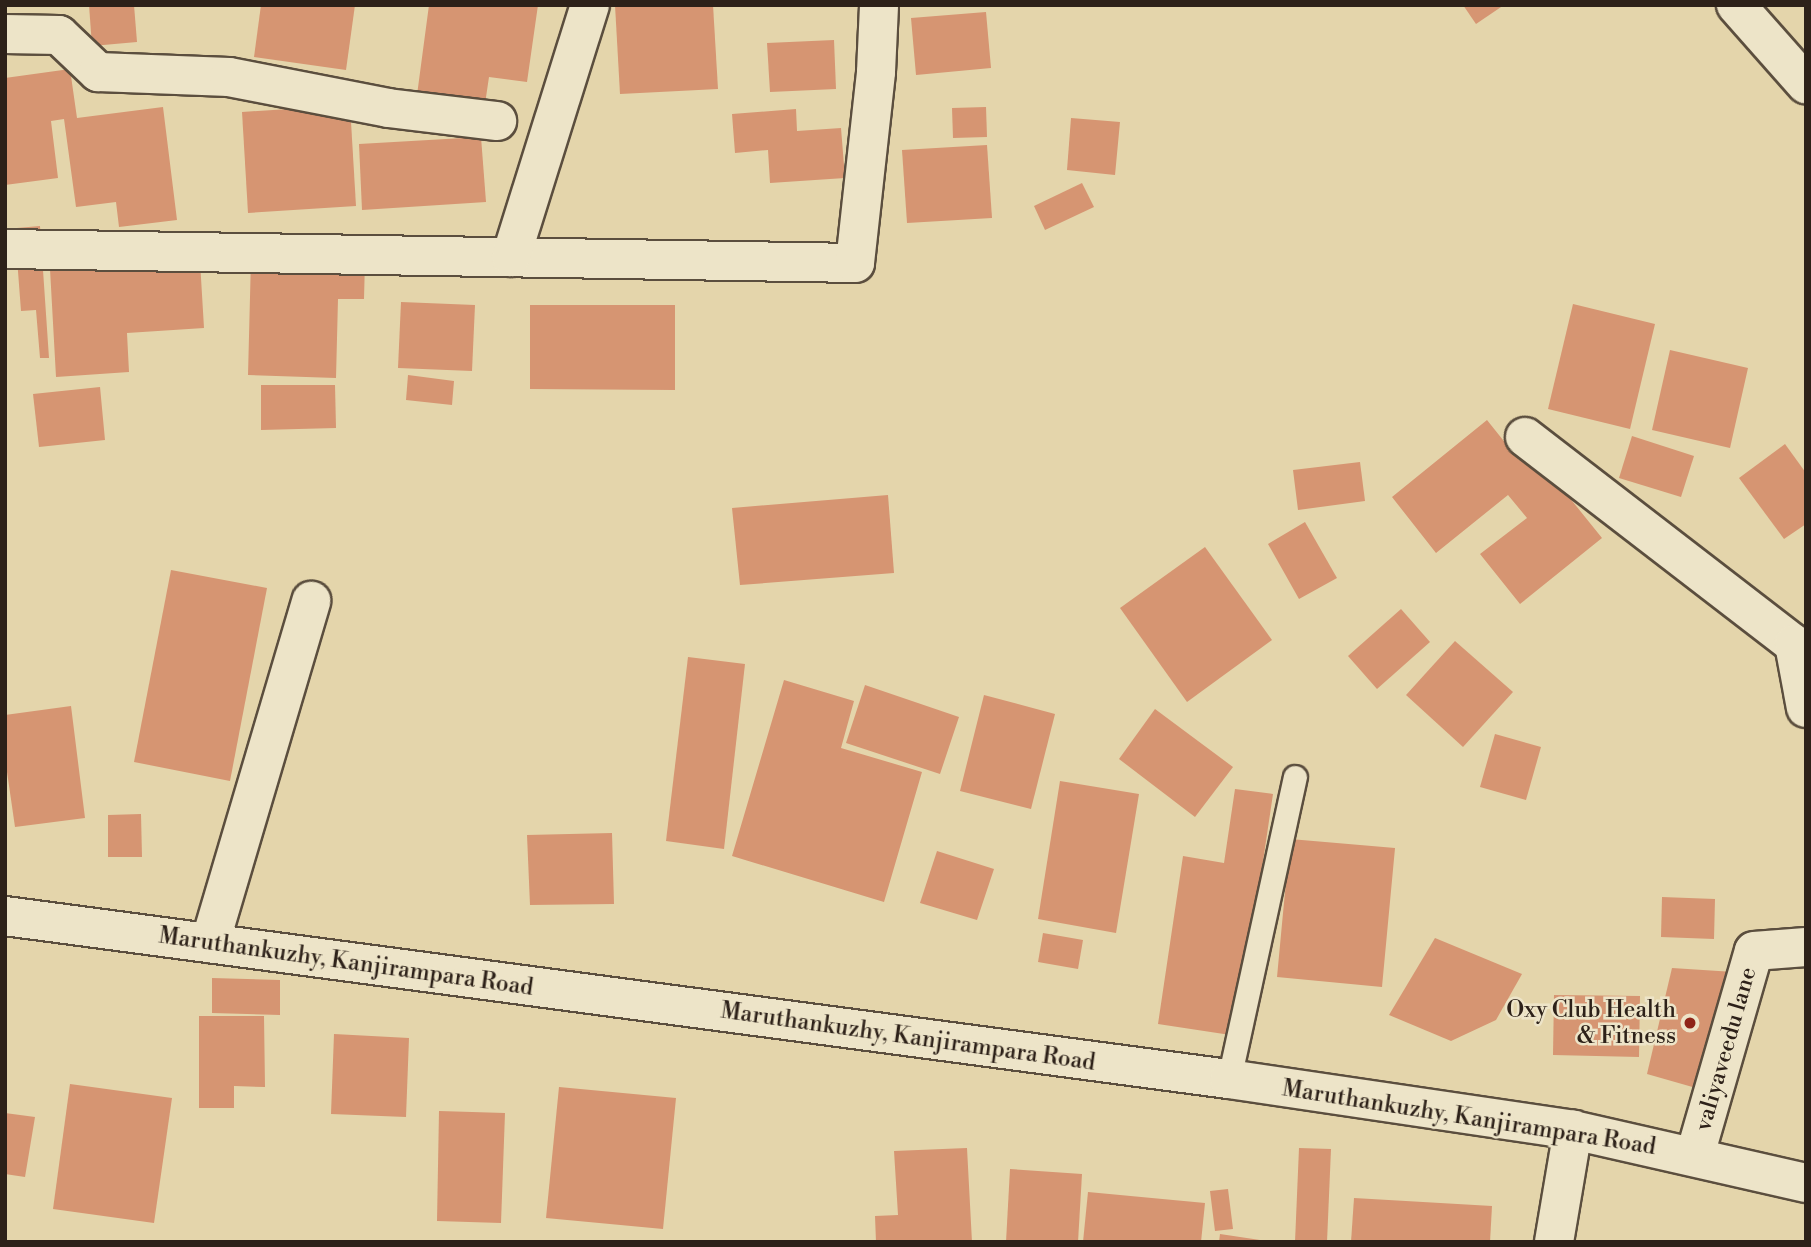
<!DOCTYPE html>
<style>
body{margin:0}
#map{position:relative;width:1811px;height:1247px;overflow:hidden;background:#e4d5ab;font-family:"Libre Bodoni",serif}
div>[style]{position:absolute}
.building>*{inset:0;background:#d69572}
.roads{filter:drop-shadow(2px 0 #5b4e3e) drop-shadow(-2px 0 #5b4e3e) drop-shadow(0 2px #5b4e3e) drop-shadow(0 -2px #5b4e3e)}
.service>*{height:23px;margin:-11.5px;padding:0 11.5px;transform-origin:11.5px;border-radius:11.5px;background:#ede4c8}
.minor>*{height:38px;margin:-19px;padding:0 19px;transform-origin:19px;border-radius:19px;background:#ede4c8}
.secondary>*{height:38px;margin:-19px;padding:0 19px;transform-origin:19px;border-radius:19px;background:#ede4c8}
.dots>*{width:19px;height:19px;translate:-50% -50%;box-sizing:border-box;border:4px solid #ede4c8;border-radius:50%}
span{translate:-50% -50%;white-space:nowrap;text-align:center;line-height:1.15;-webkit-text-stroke:5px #ede4c8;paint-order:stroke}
.street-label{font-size:23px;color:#2d2119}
.poi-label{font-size:23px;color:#2d2119}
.right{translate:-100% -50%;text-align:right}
.frame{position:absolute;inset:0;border:7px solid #2d2119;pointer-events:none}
</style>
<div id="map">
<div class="building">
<div style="clip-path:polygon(89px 5px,134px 5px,137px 42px,92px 46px)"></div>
<div style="clip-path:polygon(261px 5px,355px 5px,346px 70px,254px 57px)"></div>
<div style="clip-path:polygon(429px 5px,538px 5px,527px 82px,489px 77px,485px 104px,417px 95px)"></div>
<div style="clip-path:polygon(615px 5px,713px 5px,718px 89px,620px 94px)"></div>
<div style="clip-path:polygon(1463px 5px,1504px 5px,1476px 24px)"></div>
<div style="clip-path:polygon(986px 12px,991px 68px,916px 75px,911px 18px)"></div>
<div style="clip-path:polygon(834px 40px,836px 89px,770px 92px,767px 43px)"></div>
<div style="clip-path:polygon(70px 69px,77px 118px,163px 107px,177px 220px,119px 227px,116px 202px,76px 207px,64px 119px,51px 121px,58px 178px,5px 185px,5px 78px)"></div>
<div style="clip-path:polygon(350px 105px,356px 206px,248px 213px,242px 112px)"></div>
<div style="clip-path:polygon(986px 107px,987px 137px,953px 138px,952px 108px)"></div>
<div style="clip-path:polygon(796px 109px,797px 131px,841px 128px,845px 178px,770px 183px,768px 150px,735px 153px,732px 114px)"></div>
<div style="clip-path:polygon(1071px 118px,1120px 122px,1115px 175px,1067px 170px)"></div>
<div style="clip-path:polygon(481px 137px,486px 202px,362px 210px,359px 144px)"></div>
<div style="clip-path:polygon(987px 145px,992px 218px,907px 223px,902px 150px)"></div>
<div style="clip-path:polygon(1082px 183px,1094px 207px,1045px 230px,1034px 206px)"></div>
<div style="clip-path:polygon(40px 226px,49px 358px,40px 358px,36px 310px,21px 311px,16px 245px,5px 246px,5px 229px)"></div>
<div style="clip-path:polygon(251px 258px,365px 261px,364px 299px,338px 299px,336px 378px,248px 375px)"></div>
<div style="clip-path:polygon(200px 261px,204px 328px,127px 333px,129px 372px,56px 377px,50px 269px)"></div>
<div style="clip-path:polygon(401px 302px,475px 305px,472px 371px,398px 368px)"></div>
<div style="clip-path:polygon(1573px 304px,1655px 324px,1630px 429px,1548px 409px)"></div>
<div style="clip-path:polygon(530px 305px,675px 305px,675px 390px,530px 389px)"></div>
<div style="clip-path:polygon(1670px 350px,1748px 368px,1730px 448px,1652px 430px)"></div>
<div style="clip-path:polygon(408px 375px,454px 381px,452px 405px,406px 400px)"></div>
<div style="clip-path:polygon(261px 385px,335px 385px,336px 428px,261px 430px)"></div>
<div style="clip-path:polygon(100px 387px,105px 440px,39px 447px,33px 394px)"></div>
<div style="clip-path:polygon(1487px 420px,1519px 460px,1531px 450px,1602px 538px,1520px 604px,1480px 554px,1527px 518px,1508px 495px,1436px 553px,1392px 497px)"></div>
<div style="clip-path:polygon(1632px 436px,1694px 456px,1681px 497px,1619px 478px)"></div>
<div style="clip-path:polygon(1785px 444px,1806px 473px,1806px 524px,1784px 539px,1739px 478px)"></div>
<div style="clip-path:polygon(1360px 462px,1365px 501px,1298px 510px,1293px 470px)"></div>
<div style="clip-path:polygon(888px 495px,894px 573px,740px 585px,732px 508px)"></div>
<div style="clip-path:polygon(1305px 522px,1337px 578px,1299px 599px,1268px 544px)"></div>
<div style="clip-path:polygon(1205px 547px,1272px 640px,1187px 702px,1120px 608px)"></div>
<div style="clip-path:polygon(171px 570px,267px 588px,230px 781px,134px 762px)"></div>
<div style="clip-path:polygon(1401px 609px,1430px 642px,1377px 689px,1348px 656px)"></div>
<div style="clip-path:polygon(1455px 641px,1513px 692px,1463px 747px,1406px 695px)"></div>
<div style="clip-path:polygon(688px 657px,745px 664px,724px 849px,666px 841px)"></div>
<div style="clip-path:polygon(784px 680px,854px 701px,841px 748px,922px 772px,884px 902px,732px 856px)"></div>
<div style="clip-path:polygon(865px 685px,959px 717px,940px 774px,846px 743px)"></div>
<div style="clip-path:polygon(984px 695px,1055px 714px,1031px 809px,960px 791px)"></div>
<div style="clip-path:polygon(71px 706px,85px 818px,15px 827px,5px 758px,5px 715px)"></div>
<div style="clip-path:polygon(1155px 709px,1233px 767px,1195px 817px,1119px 759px)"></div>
<div style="clip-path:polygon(1495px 734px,1541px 747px,1526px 800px,1480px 787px)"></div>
<div style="clip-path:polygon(1060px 781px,1139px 794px,1116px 933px,1038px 919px)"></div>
<div style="clip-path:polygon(1235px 789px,1273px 794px,1237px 1036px,1158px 1024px,1183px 856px,1224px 863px)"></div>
<div style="clip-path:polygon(141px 814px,142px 857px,108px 857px,108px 815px)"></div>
<div style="clip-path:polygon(612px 833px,614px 904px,530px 905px,527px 835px)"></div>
<div style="clip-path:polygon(1290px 839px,1395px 848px,1382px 987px,1277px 977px)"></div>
<div style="clip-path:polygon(937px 851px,994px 869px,977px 920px,920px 903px)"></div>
<div style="clip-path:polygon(1662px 897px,1715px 899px,1714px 939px,1661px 937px)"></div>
<div style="clip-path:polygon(1043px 933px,1083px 940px,1078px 969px,1038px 962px)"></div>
<div style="clip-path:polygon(1435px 938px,1522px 974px,1496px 1020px,1451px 1041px,1389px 1015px)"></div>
<div style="clip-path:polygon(1672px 968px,1734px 972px,1703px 1090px,1647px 1074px)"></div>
<div style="clip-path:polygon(212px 978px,280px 980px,280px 1015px,212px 1013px)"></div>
<div style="clip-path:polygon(1554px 995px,1640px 996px,1639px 1057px,1553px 1055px)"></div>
<div style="clip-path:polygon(199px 1016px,264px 1016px,265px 1087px,234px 1086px,234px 1108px,199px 1108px)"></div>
<div style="clip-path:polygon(334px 1034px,409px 1038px,406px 1117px,331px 1114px)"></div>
<div style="clip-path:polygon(70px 1084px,172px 1098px,154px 1223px,53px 1209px)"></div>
<div style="clip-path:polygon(559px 1087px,676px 1098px,663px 1229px,546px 1218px)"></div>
<div style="clip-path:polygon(439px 1111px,505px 1113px,501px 1223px,437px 1221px)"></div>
<div style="clip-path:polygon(5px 1113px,35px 1117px,25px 1177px,5px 1174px)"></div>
<div style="clip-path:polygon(967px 1148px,972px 1242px,876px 1242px,875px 1216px,898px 1215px,894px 1151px)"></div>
<div style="clip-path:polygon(1299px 1148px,1331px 1149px,1327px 1242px,1295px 1242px)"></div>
<div style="clip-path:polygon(1010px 1169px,1082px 1174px,1078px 1242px,1006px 1242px)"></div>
<div style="clip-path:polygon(1228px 1189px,1233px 1229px,1215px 1231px,1210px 1191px)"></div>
<div style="clip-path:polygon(1088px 1192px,1205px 1203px,1201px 1242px,1083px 1242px)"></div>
<div style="clip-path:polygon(1354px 1198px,1492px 1206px,1490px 1242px,1351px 1242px)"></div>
<div style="clip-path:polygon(1220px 1234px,1260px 1240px,1260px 1242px,1219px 1242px)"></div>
</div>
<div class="roads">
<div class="service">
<div style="left:1229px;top:1079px;width:309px;rotate:-77.7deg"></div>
</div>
<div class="minor">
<div style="left:1736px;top:5px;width:106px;rotate:48.5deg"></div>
<div style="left:5px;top:34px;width:54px;rotate:1.1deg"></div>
<div style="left:59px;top:35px;width:54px;rotate:43.5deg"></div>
<div style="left:98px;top:72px;width:131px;rotate:2.2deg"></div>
<div style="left:229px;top:77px;width:162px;rotate:11deg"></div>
<div style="left:388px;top:108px;width:110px;rotate:6.8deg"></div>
<div style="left:5px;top:249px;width:850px;rotate:0.94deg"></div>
<div style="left:855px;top:263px;width:192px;rotate:-83.7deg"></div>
<div style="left:876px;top:72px;width:67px;rotate:-87.4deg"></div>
<div style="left:511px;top:257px;width:264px;rotate:-72.6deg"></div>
<div style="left:1525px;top:437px;width:339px;rotate:37.6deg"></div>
<div style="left:1794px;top:644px;width:65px;rotate:79.4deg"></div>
<div style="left:210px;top:943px;width:357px;rotate:-73.5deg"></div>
<div style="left:1695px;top:1155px;width:212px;rotate:-73.9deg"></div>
<div style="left:1754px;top:951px;width:52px;rotate:-4.4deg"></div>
<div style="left:1554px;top:1242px;width:114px;rotate:-80.4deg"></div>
</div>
<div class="secondary">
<div style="left:5px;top:916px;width:1235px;rotate:7.59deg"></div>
<div style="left:1229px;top:1079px;width:348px;rotate:8.4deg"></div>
<div style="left:1573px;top:1130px;width:239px;rotate:12.8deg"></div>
</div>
</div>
<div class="dots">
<div style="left:1690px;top:1023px;background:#8f2418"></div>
</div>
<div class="street-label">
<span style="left:346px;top:962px;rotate:8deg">Maruthankuzhy, Kanjirampara Road</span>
<span style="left:908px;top:1037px;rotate:8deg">Maruthankuzhy, Kanjirampara Road</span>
<span style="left:1726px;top:1049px;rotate:-74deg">valiyaveedu lane</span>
<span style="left:1469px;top:1118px;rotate:9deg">Maruthankuzhy, Kanjirampara Road</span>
</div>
<div class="poi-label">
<span class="right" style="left:1676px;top:1023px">Oxy Club Health<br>&amp; Fitness</span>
</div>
<div class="frame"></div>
</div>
